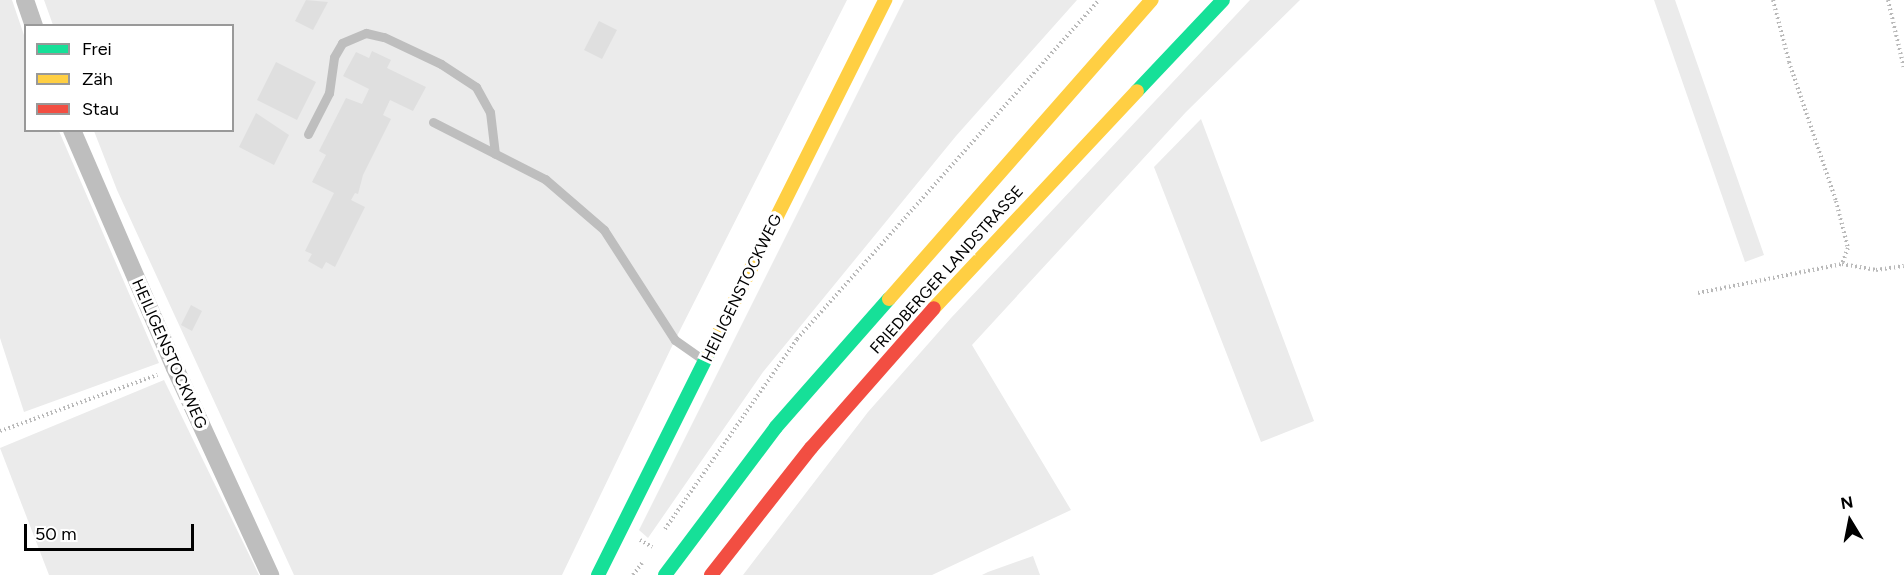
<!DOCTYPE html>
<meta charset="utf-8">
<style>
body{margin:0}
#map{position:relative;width:1904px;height:575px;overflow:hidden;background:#fff;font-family:Figtree,sans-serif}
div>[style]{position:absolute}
.green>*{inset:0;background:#ebebeb}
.building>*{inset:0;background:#dfdfdf}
.path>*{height:4px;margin-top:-2px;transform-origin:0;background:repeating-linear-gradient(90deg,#b9b9b9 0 1.5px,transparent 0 4.5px)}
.lane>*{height:9px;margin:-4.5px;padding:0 4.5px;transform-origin:4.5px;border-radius:4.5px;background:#bebebe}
.street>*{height:18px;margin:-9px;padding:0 9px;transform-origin:9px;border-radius:9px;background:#bebebe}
.fast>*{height:14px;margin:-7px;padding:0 7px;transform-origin:7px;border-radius:7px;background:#16e098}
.slow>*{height:14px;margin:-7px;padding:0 7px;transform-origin:7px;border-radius:7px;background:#ffcf43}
.jam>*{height:14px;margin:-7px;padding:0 7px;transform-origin:7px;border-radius:7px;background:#f24e42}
span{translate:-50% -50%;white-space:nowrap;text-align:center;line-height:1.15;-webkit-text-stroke:6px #fff;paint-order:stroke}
.street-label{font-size:16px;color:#000}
.legend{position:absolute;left:24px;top:24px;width:210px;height:108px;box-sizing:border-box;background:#fff;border:2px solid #999;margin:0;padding:8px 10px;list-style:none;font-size:18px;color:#000}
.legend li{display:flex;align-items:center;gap:12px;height:30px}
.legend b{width:30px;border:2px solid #999}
.north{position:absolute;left:1820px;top:491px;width:60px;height:60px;-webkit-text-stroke:4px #fff;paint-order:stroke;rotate:350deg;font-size:16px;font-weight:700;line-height:24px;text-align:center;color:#000}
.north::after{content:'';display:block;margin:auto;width:21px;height:27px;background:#000;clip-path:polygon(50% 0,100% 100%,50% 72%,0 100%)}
.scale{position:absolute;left:24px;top:524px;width:170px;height:27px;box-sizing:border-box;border:3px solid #000;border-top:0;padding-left:8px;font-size:18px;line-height:21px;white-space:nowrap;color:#000;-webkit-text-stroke:4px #fff;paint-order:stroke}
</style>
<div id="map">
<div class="green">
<div style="clip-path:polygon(0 0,12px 0,25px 38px,26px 130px,59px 131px,159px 363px,24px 412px,0 338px)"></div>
<div style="clip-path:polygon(44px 0,847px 0,675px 340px,562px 575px,294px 575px,117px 190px,94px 131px,232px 130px,232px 26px,53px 25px)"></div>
<div style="clip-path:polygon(904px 0,1077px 0,956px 136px,763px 372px,648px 538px,639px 530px)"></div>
<div style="clip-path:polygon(1250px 0,1300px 0,1186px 112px,972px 345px,1071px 510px,932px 575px,743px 575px,868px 412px,951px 318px)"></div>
<div style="clip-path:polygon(1654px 0,1675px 0,1764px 255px,1745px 262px)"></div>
<div style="clip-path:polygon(1201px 119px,1314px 421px,1261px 442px,1154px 167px)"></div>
<div style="clip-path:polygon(164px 380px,259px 575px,49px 575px,0 448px)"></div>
<div style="clip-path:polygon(1033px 556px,1040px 575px,982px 575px,988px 572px)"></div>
</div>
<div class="building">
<div style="clip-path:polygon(306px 0,328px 2px,313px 30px,295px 21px)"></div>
<div style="clip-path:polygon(599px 21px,617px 30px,602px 59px,584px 50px)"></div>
<div style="clip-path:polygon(372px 51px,391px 60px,387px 68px,426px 87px,413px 111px,390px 100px,383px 115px,391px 119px,363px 175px,358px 194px,355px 193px,351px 200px,365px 207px,335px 267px,326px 262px,322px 269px,308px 261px,312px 254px,305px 251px,334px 193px,312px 182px,326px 155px,319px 151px,346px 98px,362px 104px,369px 89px,343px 76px,356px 52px,369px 58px)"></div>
<div style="clip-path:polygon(276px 62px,316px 82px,297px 120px,257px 100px)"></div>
<div style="clip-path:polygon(256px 113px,289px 135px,274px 165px,239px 147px)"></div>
<div style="clip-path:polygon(191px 305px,202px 311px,192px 331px,181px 325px)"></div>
</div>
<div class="path">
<div style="left:1773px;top:0;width:64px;rotate:75.5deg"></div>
<div style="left:1789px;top:62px;width:147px;rotate:71.3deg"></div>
<div style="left:1836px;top:201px;width:49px;rotate:75.7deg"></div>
<div style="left:1848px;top:248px;width:17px;rotate:111deg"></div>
<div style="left:1888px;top:0;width:70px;rotate:76.8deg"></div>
<div style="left:1698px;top:293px;width:147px;rotate:-11.4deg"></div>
<div style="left:1842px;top:264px;width:35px;rotate:10deg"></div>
<div style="left:1876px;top:270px;width:28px;rotate:-8deg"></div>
<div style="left:0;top:431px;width:167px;rotate:-19.6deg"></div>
<div style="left:665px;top:529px;width:231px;rotate:-55.2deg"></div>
<div style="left:797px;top:339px;width:454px;rotate:-48.3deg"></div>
<div style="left:640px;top:540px;width:14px;rotate:30deg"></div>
<div style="left:633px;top:575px;width:15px;rotate:-53deg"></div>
</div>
<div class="lane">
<div style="left:433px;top:122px;width:126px;rotate:27deg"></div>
<div style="left:545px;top:179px;width:78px;rotate:40.8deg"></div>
<div style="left:604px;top:230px;width:131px;rotate:57.2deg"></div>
<div style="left:675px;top:340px;width:35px;rotate:35deg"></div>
<div style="left:308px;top:134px;width:46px;rotate:-62.9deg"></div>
<div style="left:329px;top:93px;width:36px;rotate:-82deg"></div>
<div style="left:334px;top:57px;width:16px;rotate:-60deg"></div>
<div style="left:342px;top:43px;width:26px;rotate:-23deg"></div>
<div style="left:366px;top:33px;width:18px;rotate:13deg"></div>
<div style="left:384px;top:37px;width:63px;rotate:25.3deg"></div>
<div style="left:441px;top:64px;width:42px;rotate:33.3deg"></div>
<div style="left:476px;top:87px;width:29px;rotate:61deg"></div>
<div style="left:490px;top:112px;width:42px;rotate:83.2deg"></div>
</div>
<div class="street">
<div style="left:25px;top:0;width:28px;rotate:71deg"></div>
<div style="left:72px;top:130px;width:259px;rotate:66.6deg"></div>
<div style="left:175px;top:368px;width:228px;rotate:65.3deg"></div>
</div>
<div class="fast">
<div style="left:1137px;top:91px;width:125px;rotate:-46.6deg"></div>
<div style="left:598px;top:575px;width:249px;rotate:-63.5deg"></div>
<div style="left:665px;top:575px;width:185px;rotate:-53.1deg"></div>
<div style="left:776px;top:427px;width:171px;rotate:-48.6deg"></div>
</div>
<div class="slow">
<div style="left:889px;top:299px;width:398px;rotate:-48.7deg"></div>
<div style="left:934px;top:308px;width:297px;rotate:-46.9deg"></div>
<div style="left:709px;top:352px;width:394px;rotate:-63.4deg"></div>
</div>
<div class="jam">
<div style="left:711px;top:575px;width:162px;rotate:-51.8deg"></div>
<div style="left:811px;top:448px;width:186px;rotate:-48.7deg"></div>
</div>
<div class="street-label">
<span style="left:947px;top:270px;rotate:-48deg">FRIEDBERGER LANDSTRASSE</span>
<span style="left:742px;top:288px;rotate:-64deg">HEILIGENSTOCKWEG</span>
<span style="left:169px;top:354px;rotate:66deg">HEILIGENSTOCKWEG</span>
</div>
<ul class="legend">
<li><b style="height:8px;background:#16e098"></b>Frei</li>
<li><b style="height:8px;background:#ffcf43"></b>Zäh</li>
<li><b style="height:8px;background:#f24e42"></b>Stau</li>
</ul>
<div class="north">N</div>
<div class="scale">50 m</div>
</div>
